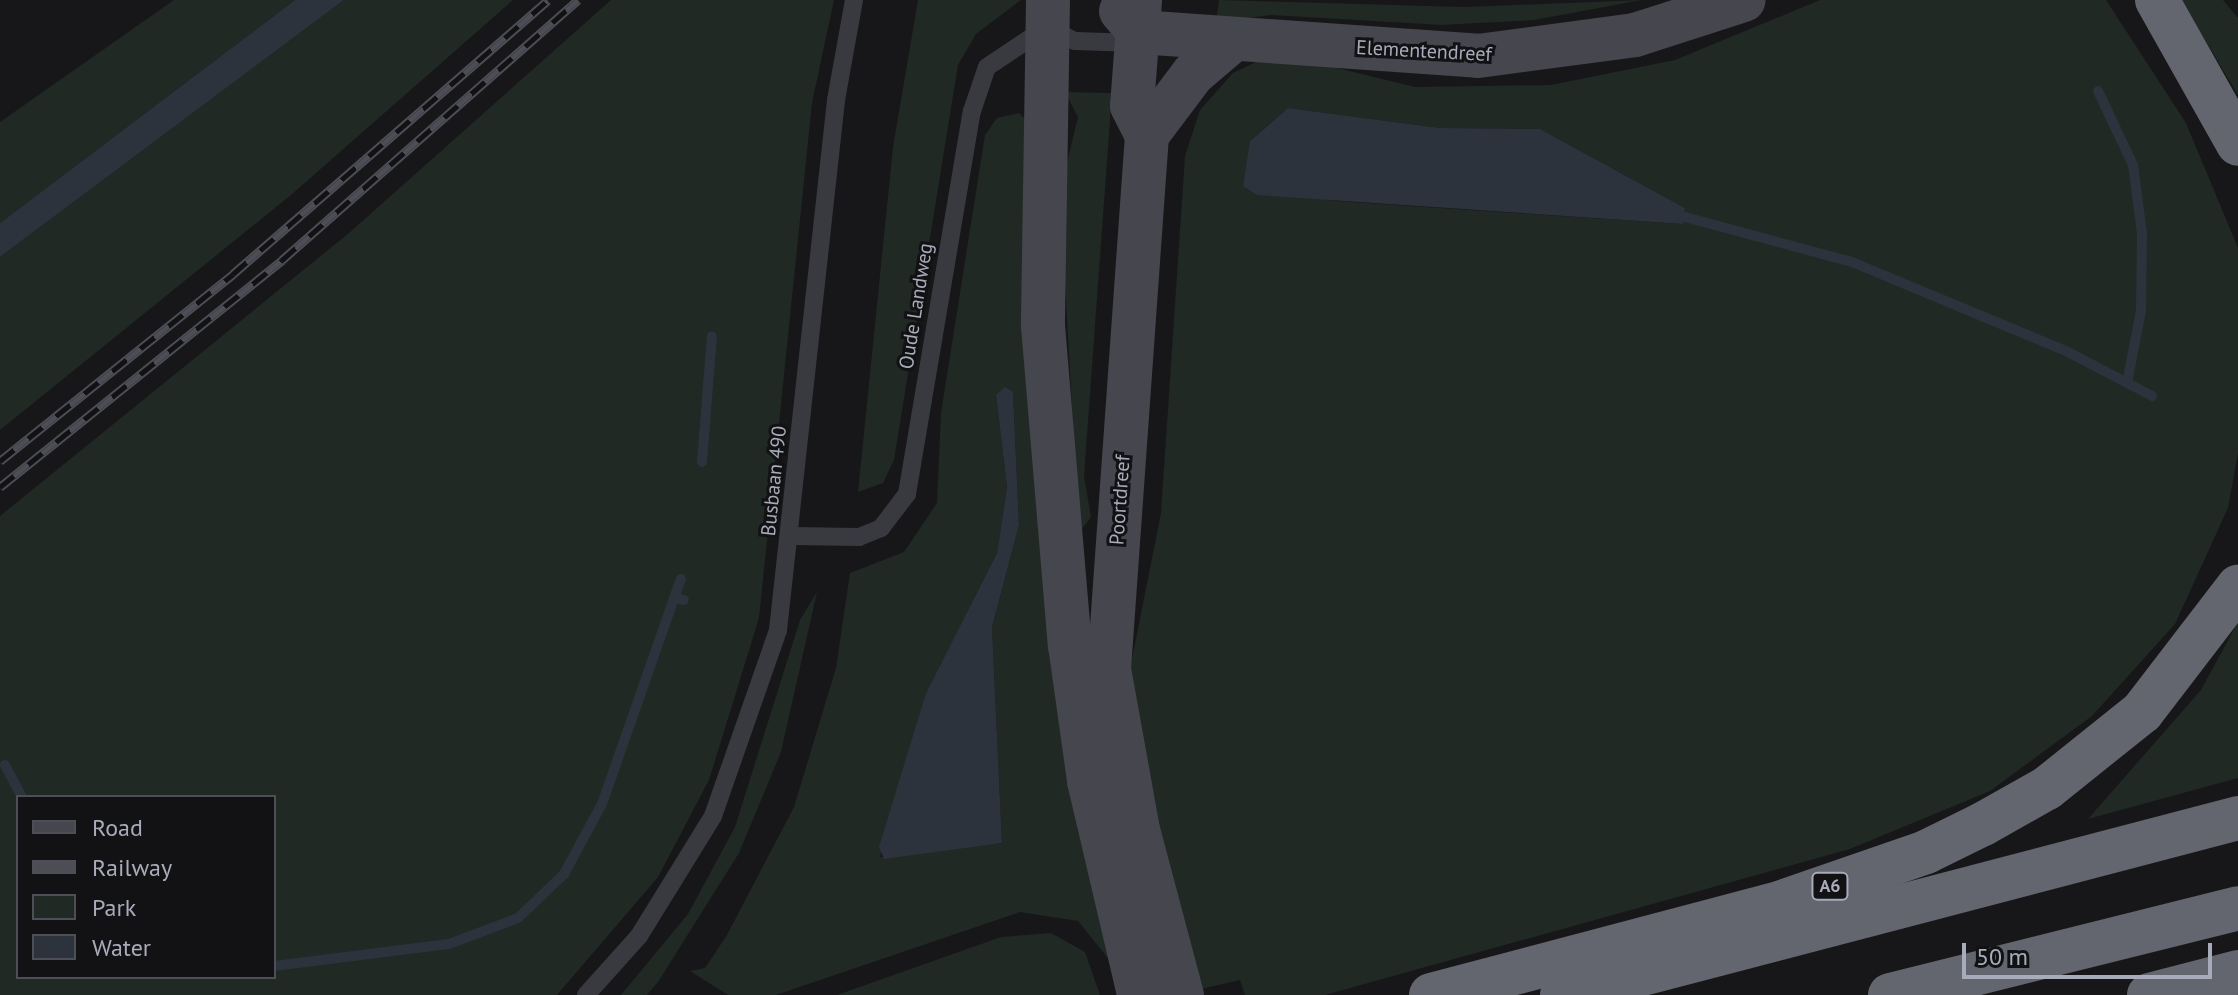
<!DOCTYPE html>
<style>
body{margin:0}
#map{position:relative;width:2238px;height:995px;overflow:hidden;background:#171719;font-family:"PT Sans",sans-serif}
div>[style]{position:absolute}
.green>*{inset:0;background:#202923}
.water>*{inset:0;background:#2c333d}
.stream>*{height:10px;margin:-5px;padding:0 5px;transform-origin:5px;border-radius:5px;background:#2c333d}
.service>*{height:18px;margin:-9px;padding:0 9px;transform-origin:9px;border-radius:9px;background:#393940}
.secondary>*{height:44px;margin:-22px;padding:0 22px;transform-origin:22px;border-radius:22px;background:#45464e}
.motorway>*{height:44px;margin:-22px;padding:0 22px;transform-origin:22px;border-radius:22px;background:#63656f}
.rail>*{height:9px;margin-top:-4.5px;transform-origin:0;background:repeating-linear-gradient(90deg,#121214 0 18px,#4c4d55 0 36px);box-sizing:border-box;border-block:2px solid #4c4d55}
span{translate:-50% -50%;white-space:nowrap;text-align:center;line-height:1.15;-webkit-text-stroke:6px #121214;paint-order:stroke}
.shield-label span{padding:2px 6px;background:#121214;border:2px solid;border-radius:6px;-webkit-text-stroke-width:0}
.shield-label{font-size:18px;color:#a8abb9;font-weight:700}
.street-label{font-size:20px;color:#a8abb9}
.legend{position:absolute;left:16px;top:795px;width:260px;height:184px;box-sizing:border-box;background:#121214;border:2px solid #4e4f56;margin:0;padding:10px 14px;list-style:none;font-size:24px;color:#a8abb9}
.legend li{display:flex;align-items:center;gap:16px;height:40px}
.legend b{width:40px;border:2px solid #4e4f56}
.scale{position:absolute;left:1962px;top:943px;width:250px;height:36px;box-sizing:border-box;border:4px solid #a8abb9;border-top:0;padding-left:10px;font-size:24px;line-height:28px;white-space:nowrap;color:#a8abb9;-webkit-text-stroke:6px #121214;paint-order:stroke}
</style>
<div id="map">
<div class="green">
<div style="clip-path:polygon(174px 0,295px 0,0 223px,0 122px)"></div>
<div style="clip-path:polygon(344px 0,513px 0,291px 195px,0 430px,0 257px)"></div>
<div style="clip-path:polygon(evenodd,611px 0,834px 0,812px 103px,759px 618px,709px 780px,658px 877px,557px 995px,0 995px,0 516px,349px 233px,611px 0,18px 797px,274px 797px,274px 977px,18px 977px,18px 797px)"></div>
<div style="clip-path:polygon(918px 0,1021px 0,976px 34px,958px 65px,894px 460px,883px 483px,858px 492px,893px 147px)"></div>
<div style="clip-path:polygon(1219px 0,1465px 7px,1642px 0,1534px 20px,1442px 25px,1271px 15px,1216px 22px)"></div>
<div style="clip-path:polygon(evenodd,1820px 0,2106px 0,2186px 123px,2238px 248px,2238px 453px,2228px 508px,2175px 624px,2092px 716px,1990px 791px,1850px 849px,1325px 995px,1245px 995px,1240px 980px,1201px 989px,1160px 847px,1130px 669px,1161px 513px,1185px 156px,1200px 110px,1233px 73px,1260px 60px,1325px 65px,1415px 87px,1551px 85px,1675px 60px,1820px 0,1288px 108px,1440px 128px,1540px 129px,1685px 208px,1682px 224px,1336px 201px,1243px 186px,1251px 140px,1288px 108px)"></div>
<div style="clip-path:polygon(2181px 0,2223px 0,2238px 18px,2238px 95px)"></div>
<div style="clip-path:polygon(1065px 92px,1112px 93px,1084px 476px,1091px 517px,1079px 533px,1060px 192px,1078px 117px)"></div>
<div style="clip-path:polygon(evenodd,1019px 113px,1027px 121px,1111px 962px,1078px 921px,1020px 912px,776px 995px,728px 995px,690px 971px,705px 968px,727px 935px,794px 807px,836px 668px,850px 573px,904px 552px,937px 503px,941px 413px,985px 135px,997px 118px,1019px 113px,1013px 392px,1019px 525px,992px 627px,1002px 843px,880px 857px,926px 693px,997px 553px,1007px 487px,996px 395px,1013px 392px)"></div>
<div style="clip-path:polygon(817px 592px,781px 752px,739px 853px,658px 982px,647px 995px,621px 995px,688px 914px,735px 827px,800px 620px)"></div>
<div style="clip-path:polygon(2238px 622px,2238px 778px,2088px 819px,2201px 690px)"></div>
<div style="clip-path:polygon(1051px 933px,1085px 952px,1100px 995px,837px 995px,1001px 937px)"></div>
</div>
<div class="water">
<div style="clip-path:polygon(295px 0,344px 0,0 257px,0 223px)"></div>
<div style="clip-path:polygon(1288px 108px,1440px 128px,1540px 129px,1685px 208px,1683px 224px,1257px 195px,1243px 186px,1250px 141px)"></div>
<div style="clip-path:polygon(1005px 387px,1013px 392px,1019px 525px,992px 627px,1002px 843px,884px 859px,879px 847px,926px 693px,997px 553px,1007px 487px,996px 395px)"></div>
</div>
<div class="stream">
<div style="left:2098px;top:91px;width:82px;rotate:64.7deg"></div>
<div style="left:2133px;top:165px;width:69px;rotate:82.5deg"></div>
<div style="left:2142px;top:233px;width:78px;rotate:90.7deg"></div>
<div style="left:2141px;top:311px;width:73px;rotate:101deg"></div>
<div style="left:1674px;top:214px;width:184px;rotate:15.1deg"></div>
<div style="left:1852px;top:262px;width:232px;rotate:22.6deg"></div>
<div style="left:2066px;top:351px;width:97px;rotate:27.6deg"></div>
<div style="left:702px;top:462px;width:126px;rotate:-85.5deg"></div>
<div style="left:681px;top:579px;width:20px;rotate:110deg"></div>
<div style="left:674px;top:598px;width:10px;rotate:11deg"></div>
<div style="left:5px;top:765px;width:36px;rotate:62deg"></div>
<div style="left:274px;top:966px;width:176px;rotate:-7.2deg"></div>
<div style="left:449px;top:944px;width:74px;rotate:-20.6deg"></div>
<div style="left:518px;top:918px;width:64px;rotate:-43.7deg"></div>
<div style="left:564px;top:874px;width:80px;rotate:-61.5deg"></div>
<div style="left:602px;top:804px;width:218px;rotate:-70.7deg"></div>
</div>
<div class="service">
<div style="left:792px;top:536px;width:67px;rotate:0.9deg"></div>
<div style="left:859px;top:537px;width:24px;rotate:-22deg"></div>
<div style="left:881px;top:528px;width:43px;rotate:-52.6deg"></div>
<div style="left:907px;top:494px;width:388px;rotate:-80.4deg"></div>
<div style="left:972px;top:111px;width:46px;rotate:-71.2deg"></div>
<div style="left:987px;top:67px;width:72px;rotate:-33.7deg"></div>
<div style="left:1047px;top:27px;width:31px;rotate:27deg"></div>
<div style="left:1075px;top:41px;width:38px;rotate:2deg"></div>
<div style="left:1113px;top:42px;width:25px;rotate:-21deg"></div>
<div style="left:586px;top:995px;width:79px;rotate:-48.1deg"></div>
<div style="left:639px;top:936px;width:141px;rotate:-58.3deg"></div>
<div style="left:713px;top:816px;width:197px;rotate:-70.7deg"></div>
<div style="left:778px;top:630px;width:533px;rotate:-83.75deg"></div>
<div style="left:836px;top:100px;width:102px;rotate:-79.8deg"></div>
</div>
<div class="secondary">
<div style="left:1048px;top:0;width:326px;rotate:90.9deg"></div>
<div style="left:1043px;top:326px;width:320px;rotate:85.2deg"></div>
<div style="left:1070px;top:645px;width:137px;rotate:82deg"></div>
<div style="left:1089px;top:781px;width:220px;rotate:76.8deg"></div>
<div style="left:1140px;top:0;width:106px;rotate:94.3deg"></div>
<div style="left:1132px;top:106px;width:33px;rotate:63deg"></div>
<div style="left:1147px;top:135px;width:535px;rotate:94.07deg"></div>
<div style="left:1109px;top:669px;width:164px;rotate:79.8deg"></div>
<div style="left:1138px;top:830px;width:171px;rotate:75.1deg"></div>
<div style="left:1121px;top:11px;width:28px;rotate:49deg"></div>
<div style="left:1139px;top:32px;width:340px;rotate:4deg"></div>
<div style="left:1478px;top:56px;width:158px;rotate:-7.6deg"></div>
<div style="left:1635px;top:35px;width:114px;rotate:-17.8deg"></div>
<div style="left:1147px;top:135px;width:76px;rotate:-53deg"></div>
<div style="left:1193px;top:74px;width:52px;rotate:-40.4deg"></div>
</div>
<div class="motorway">
<div style="left:2157px;top:0;width:165px;rotate:60.6deg"></div>
<div style="left:1431px;top:995px;width:363px;rotate:-14.8deg"></div>
<div style="left:1782px;top:902px;width:152px;rotate:-19.1deg"></div>
<div style="left:1926px;top:852px;width:64px;rotate:-26.2deg"></div>
<div style="left:1983px;top:824px;width:73px;rotate:-29.4deg"></div>
<div style="left:2047px;top:788px;width:122px;rotate:-38.7deg"></div>
<div style="left:2142px;top:712px;width:158px;rotate:-52.5deg"></div>
<div style="left:1562px;top:995px;width:699px;rotate:-14.67deg"></div>
<div style="left:1890px;top:995px;width:359px;rotate:-14deg"></div>
<div style="left:2149px;top:995px;width:92px;rotate:-14.5deg"></div>
</div>
<div class="rail">
<div style="left:0;top:461px;width:299px;rotate:-38.7deg"></div>
<div style="left:233px;top:274px;width:417px;rotate:-41deg"></div>
<div style="left:0;top:487px;width:362px;rotate:-38.8deg"></div>
<div style="left:282px;top:260px;width:394px;rotate:-41.3deg"></div>
</div>
<div class="shield-label">
<span style="left:1830px;top:886px">A6</span>
</div>
<div class="street-label">
<span style="left:1424px;top:51px;rotate:3deg">Elementendreef</span>
<span style="left:916px;top:306px;rotate:-81deg">Oude Landweg</span>
<span style="left:774px;top:481px;rotate:-84deg">Busbaan 490</span>
<span style="left:1120px;top:500px;rotate:-86deg">Poortdreef</span>
</div>
<ul class="legend">
<li><b style="height:10px;background:#45464e"></b>Road</li>
<li><b style="height:10px;background:#4c4d55"></b>Railway</li>
<li><b style="height:22px;background:#202923"></b>Park</li>
<li><b style="height:22px;background:#2c333d"></b>Water</li>
</ul>
<div class="scale">50 m</div>
</div>
